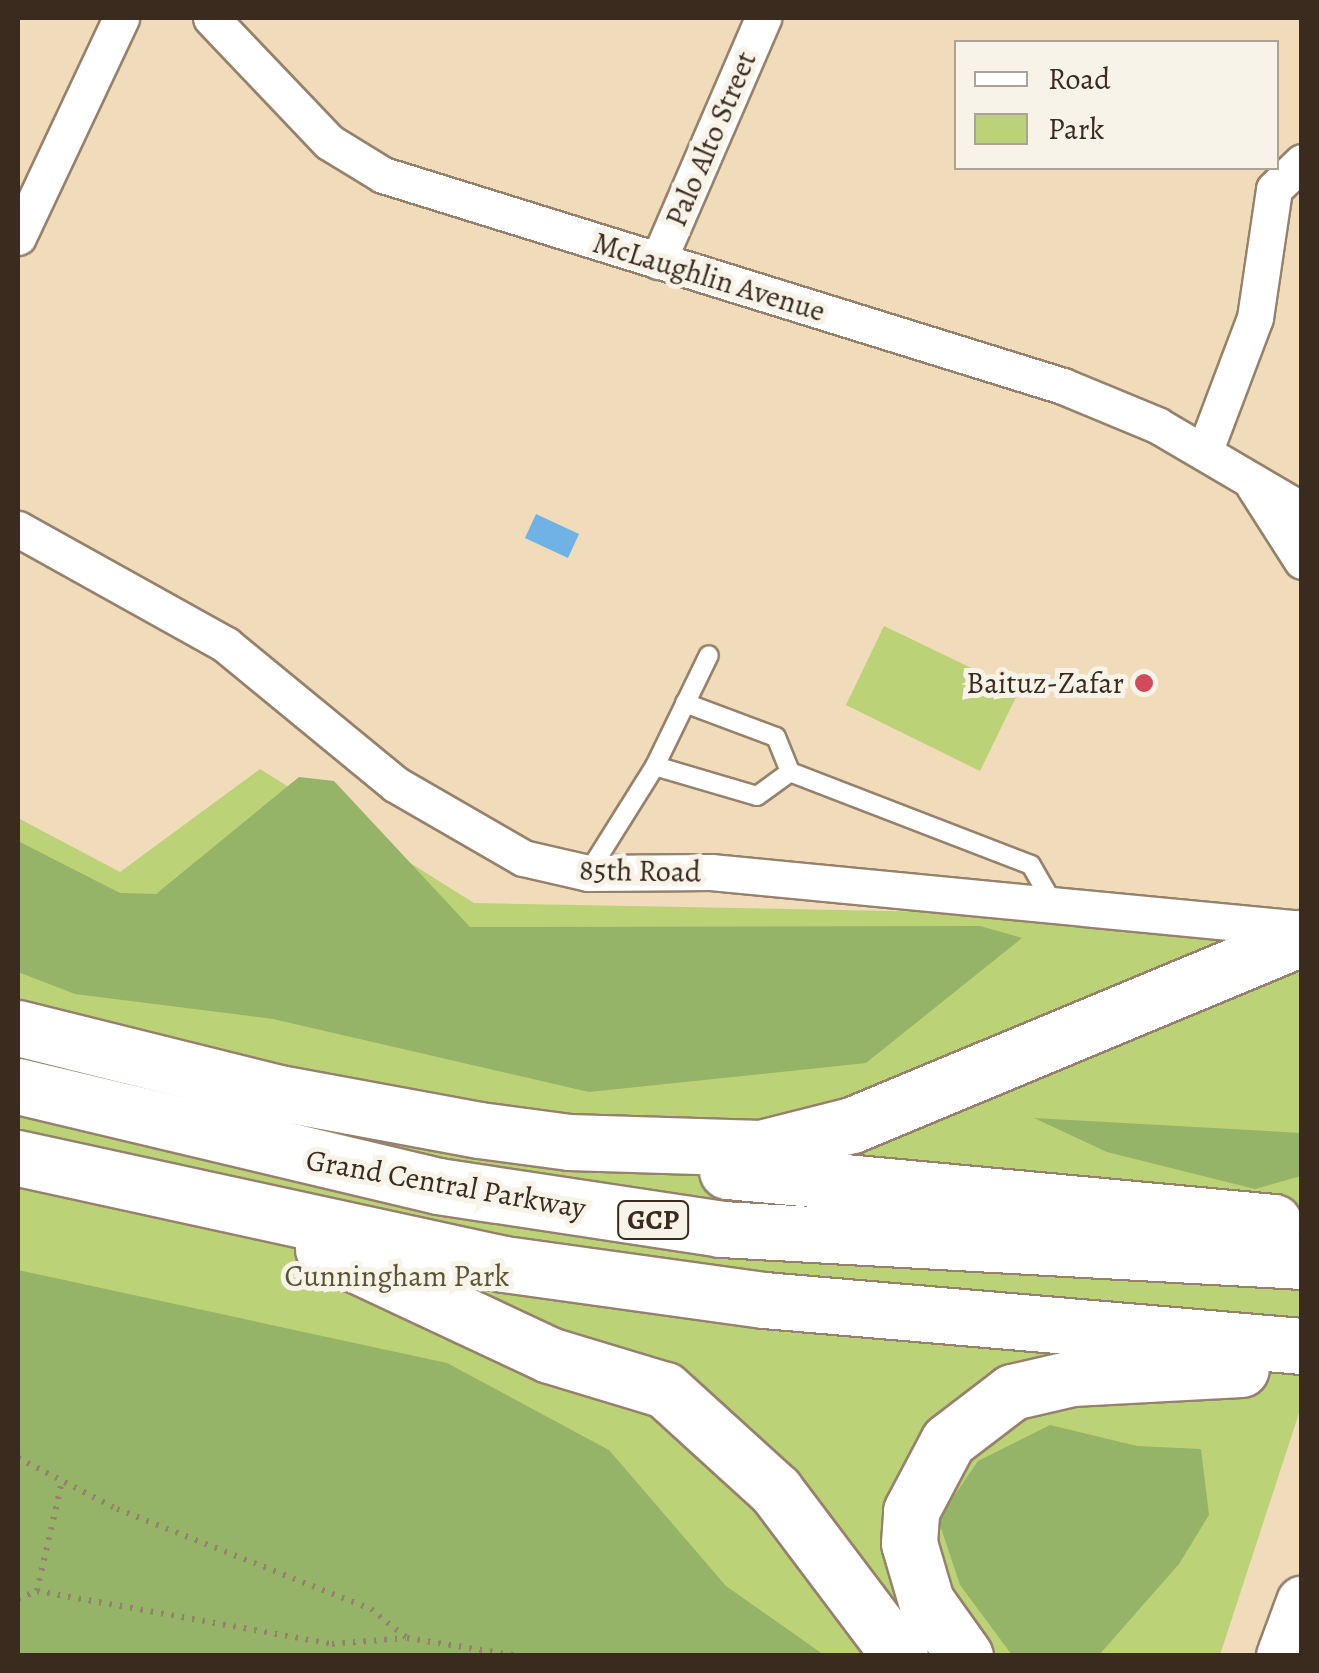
<!DOCTYPE html>
<style>
body{margin:0}
#map{position:relative;width:1319px;height:1673px;overflow:hidden;background:#f0dbba;font-family:Alegreya,serif}
div>[style]{position:absolute}
.green>*{inset:0;background:#bcd276}
.forest>*{inset:0;background:#95b467}
.water>*{inset:0;background:#70b2e5}
.path>*{height:6px;margin-top:-3px;transform-origin:0;background:repeating-linear-gradient(90deg,#96826c 0 2.5px,transparent 0 10.5px)}
.roads{filter:drop-shadow(2px 0 #96826c) drop-shadow(-2px 0 #96826c) drop-shadow(0 2px #96826c) drop-shadow(0 -2px #96826c)}
.lane>*{height:18px;margin:-9px;padding:0 9px;transform-origin:9px;border-radius:9px;background:#fff}
.street>*{height:35px;margin:-17.5px;padding:0 17.5px;transform-origin:17.5px;border-radius:17.5px;background:#fff}
.secondary>*{height:50px;margin:-25px;padding:0 25px;transform-origin:25px;border-radius:25px;background:#fff}
.highway>*{height:55px;margin:-27.5px;padding:0 27.5px;transform-origin:27.5px;border-radius:27.5px;background:#fff}
.dots>*{width:28px;height:28px;translate:-50% -50%;box-sizing:border-box;border:5px solid #f7f3e8;border-radius:50%}
span{translate:-50% -50%;white-space:nowrap;text-align:center;line-height:1.15;-webkit-text-stroke:10px #f7f3e8;paint-order:stroke}
.shield-label span{padding:2px 8px;background:#f7f3e8;border:2px solid;border-radius:8px;-webkit-text-stroke-width:0}
.shield-label{font-size:28px;color:#3b2a1e;font-weight:700}
.street-label{font-size:30px;color:#3b2a1e}
.poi-label{font-size:30px;color:#3b2a1e}
.right{translate:-100% -50%;text-align:right}
.park-label{font-size:30px;color:#5b5434}
.frame{position:absolute;inset:0;border:20px solid #3b2a1e;pointer-events:none}
.legend{position:absolute;left:954px;top:40px;width:325px;height:130px;box-sizing:border-box;background:#f7f3e8;border:2px solid #aca397;margin:0;padding:12px 18px;list-style:none;font-size:30px;color:#3b2a1e}
.legend li{display:flex;align-items:center;gap:20px;height:50px}
.legend b{width:50px;border:2px solid #aca397}
</style>
<div id="map">
<div class="green">
<div style="clip-path:polygon(884px 626px,1019px 691px,980px 771px,846px 705px)"></div>
<div style="clip-path:polygon(260px 769px,474px 903px,1301px 919px,1301px 1407px,1220px 1655px,18px 1655px,18px 818px,120px 872px)"></div>
</div>
<div class="forest">
<div style="clip-path:polygon(299px 777px,334px 781px,470px 927px,980px 926px,1022px 938px,866px 1063px,589px 1092px,273px 1019px,75px 994px,18px 972px,18px 841px,120px 893px,156px 894px)"></div>
<div style="clip-path:polygon(1034px 1118px,1301px 1133px,1301px 1176px,1255px 1189px,1107px 1152px)"></div>
<div style="clip-path:polygon(18px 1270px,447px 1363px,609px 1450px,726px 1586px,824px 1655px,18px 1655px)"></div>
<div style="clip-path:polygon(1050px 1425px,1137px 1446px,1201px 1449px,1209px 1515px,1179px 1564px,1099px 1655px,1012px 1655px,960px 1585px,938px 1519px,978px 1461px)"></div>
</div>
<div class="water">
<div style="clip-path:polygon(536px 514px,579px 534px,568px 558px,525px 538px)"></div>
</div>
<div class="path">
<div style="left:18px;top:1458px;width:111px;rotate:27.3deg"></div>
<div style="left:117px;top:1509px;width:273px;rotate:21.5deg"></div>
<div style="left:371px;top:1609px;width:46px;rotate:38.9deg"></div>
<div style="left:407px;top:1638px;width:114px;rotate:9.1deg"></div>
<div style="left:37px;top:1591px;width:113px;rotate:-77.2deg"></div>
<div style="left:18px;top:1599px;width:21px;rotate:-23deg"></div>
<div style="left:37px;top:1591px;width:300px;rotate:10.2deg"></div>
<div style="left:332px;top:1644px;width:74px;rotate:-4.6deg"></div>
</div>
<div class="roads">
<div class="lane">
<div style="left:685px;top:703px;width:97px;rotate:20.5deg"></div>
<div style="left:776px;top:737px;width:38px;rotate:68deg"></div>
<div style="left:790px;top:772px;width:258px;rotate:21.1deg"></div>
<div style="left:1031px;top:865px;width:46px;rotate:60.1deg"></div>
<div style="left:655px;top:766px;width:106px;rotate:16.4deg"></div>
<div style="left:757px;top:796px;width:41px;rotate:-36deg"></div>
<div style="left:588px;top:873px;width:126px;rotate:-57.9deg"></div>
<div style="left:655px;top:766px;width:123px;rotate:-64.1deg"></div>
</div>
<div class="street">
<div style="left:211px;top:18px;width:171px;rotate:46.4deg"></div>
<div style="left:329px;top:142px;width:63px;rotate:31.4deg"></div>
<div style="left:383px;top:175px;width:712px;rotate:17.24deg"></div>
<div style="left:1063px;top:386px;width:102px;rotate:22.5deg"></div>
<div style="left:1157px;top:425px;width:168px;rotate:30.4deg"></div>
<div style="left:18px;top:237px;width:242px;rotate:-64.8deg"></div>
<div style="left:658px;top:261px;width:265px;rotate:-66.6deg"></div>
<div style="left:1205px;top:450px;width:141px;rotate:-69.3deg"></div>
<div style="left:1255px;top:318px;width:130px;rotate:-81.6deg"></div>
<div style="left:1274px;top:189px;width:39px;rotate:-44deg"></div>
<div style="left:1254px;top:486px;width:89px;rotate:57.4deg"></div>
<div style="left:18px;top:529px;width:238px;rotate:29.1deg"></div>
<div style="left:226px;top:645px;width:219px;rotate:39.4deg"></div>
<div style="left:395px;top:784px;width:148px;rotate:30deg"></div>
<div style="left:523px;top:858px;width:67px;rotate:13deg"></div>
<div style="left:588px;top:873px;width:123px;rotate:-0.5deg"></div>
<div style="left:711px;top:872px;width:594px;rotate:5.51deg"></div>
</div>
<div class="secondary">
<div style="left:1282px;top:1656px;width:58px;rotate:-69.7deg"></div>
</div>
<div class="highway">
<div style="left:18px;top:1028px;width:264px;rotate:14deg"></div>
<div style="left:274px;top:1092px;width:208px;rotate:10.5deg"></div>
<div style="left:479px;top:1130px;width:91px;rotate:7.6deg"></div>
<div style="left:569px;top:1142px;width:192px;rotate:1.8deg"></div>
<div style="left:761px;top:1148px;width:94px;rotate:-14.2deg"></div>
<div style="left:852px;top:1125px;width:487px;rotate:-22.6deg"></div>
<div style="left:18px;top:1086px;width:432px;rotate:13.4deg"></div>
<div style="left:438px;top:1186px;width:286px;rotate:8.6deg"></div>
<div style="left:721px;top:1229px;width:582px;rotate:3.15deg"></div>
<div style="left:18px;top:1158px;width:497px;rotate:12.3deg"></div>
<div style="left:504px;top:1264px;width:262px;rotate:7.9deg"></div>
<div style="left:764px;top:1300px;width:540px;rotate:4.89deg"></div>
<div style="left:727px;top:1171px;width:549px;rotate:5.33deg"></div>
<div style="left:323px;top:1249px;width:250px;rotate:25.1deg"></div>
<div style="left:549px;top:1355px;width:121px;rotate:16.8deg"></div>
<div style="left:665px;top:1390px;width:149px;rotate:42.3deg"></div>
<div style="left:775px;top:1490px;width:208px;rotate:53deg"></div>
<div style="left:965px;top:1656px;width:67px;rotate:-125.3deg"></div>
<div style="left:926px;top:1601px;width:60px;rotate:-106.3deg"></div>
<div style="left:909px;top:1543px;width:32px;rotate:-86deg"></div>
<div style="left:911px;top:1511px;width:79px;rotate:-62.1deg"></div>
<div style="left:948px;top:1441px;width:81px;rotate:-37.4deg"></div>
<div style="left:1012px;top:1392px;width:62px;rotate:-13.1deg"></div>
<div style="left:1072px;top:1378px;width:169px;rotate:-3deg"></div>
</div>
</div>
<div class="dots">
<div style="left:1144px;top:683px;background:#d1495b"></div>
</div>
<div class="shield-label">
<span style="left:653px;top:1220px">GCP</span>
</div>
<div class="street-label">
<span style="left:711px;top:139px;rotate:-67deg">Palo Alto Street</span>
<span style="left:709px;top:277px;rotate:17deg">McLaughlin Avenue</span>
<span style="left:640px;top:871px;rotate:1deg">85th Road</span>
<span style="left:446px;top:1184px;rotate:10deg">Grand Central Parkway</span>
</div>
<div class="poi-label">
<span class="right" style="left:1124px;top:683px">Baituz-Zafar</span>
</div>
<div class="park-label">
<span style="left:397px;top:1276px">Cunningham Park</span>
</div>
<div class="frame"></div>
<ul class="legend">
<li><b style="height:12px;background:#fff"></b>Road</li>
<li><b style="height:28px;background:#bcd276"></b>Park</li>
</ul>
</div>
